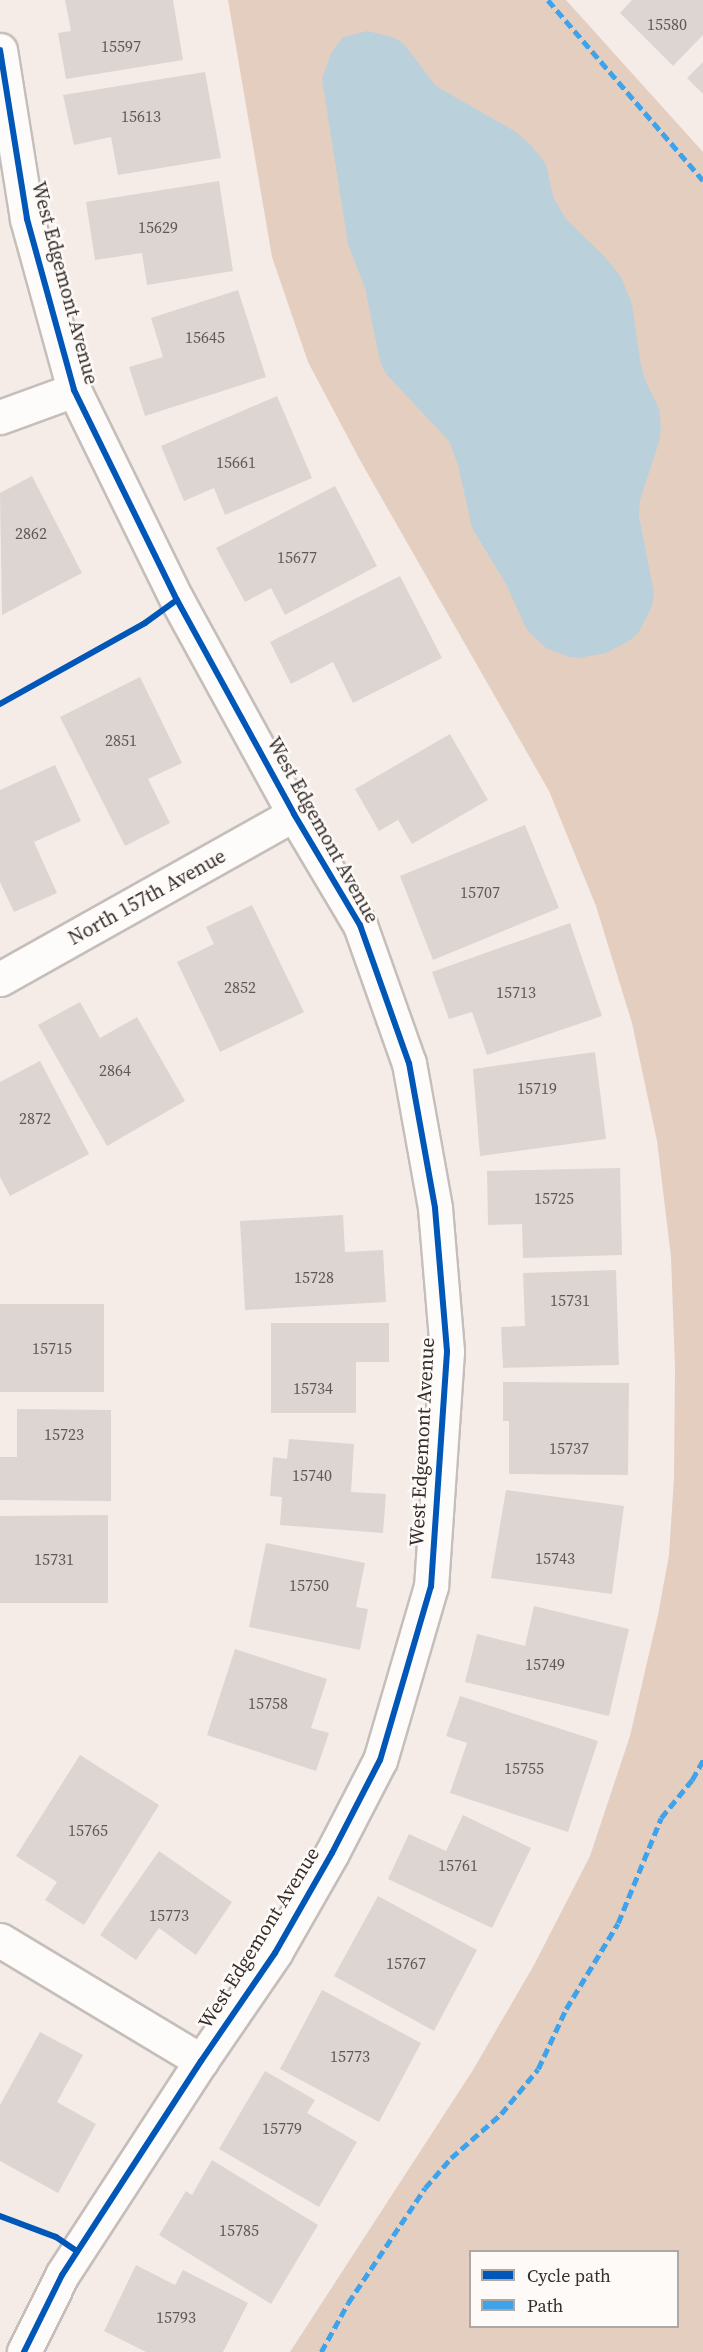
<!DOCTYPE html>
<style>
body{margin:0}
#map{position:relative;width:703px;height:2352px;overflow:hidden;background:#f5ece7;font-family:"Source Serif 4",serif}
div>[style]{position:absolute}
.green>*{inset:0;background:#e4cec0}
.water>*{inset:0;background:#bad1dc}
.building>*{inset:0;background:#ddd5d1}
.path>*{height:4px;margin-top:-2px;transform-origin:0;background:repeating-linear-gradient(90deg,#d6d2d1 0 3px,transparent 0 6px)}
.roads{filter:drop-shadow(2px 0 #c5beba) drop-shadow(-2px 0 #c5beba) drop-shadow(0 2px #c5beba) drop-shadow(0 -2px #c5beba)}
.minor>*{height:33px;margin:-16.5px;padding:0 16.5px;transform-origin:16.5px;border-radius:16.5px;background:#fefcfb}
.quiet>*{height:4.5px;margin-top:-2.25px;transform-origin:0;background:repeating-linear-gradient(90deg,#3ea3eb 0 9px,transparent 0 13.5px)}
.cycleway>*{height:6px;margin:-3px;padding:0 3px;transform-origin:3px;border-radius:3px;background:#0057b8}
span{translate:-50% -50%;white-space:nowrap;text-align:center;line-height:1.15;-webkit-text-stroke:5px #fefaf8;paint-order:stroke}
.number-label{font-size:16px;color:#5f5854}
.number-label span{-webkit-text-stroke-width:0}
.street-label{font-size:20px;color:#342d2a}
.legend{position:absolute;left:469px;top:2250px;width:210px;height:78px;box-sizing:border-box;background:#fefaf8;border:2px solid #ada8a6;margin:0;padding:8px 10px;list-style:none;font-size:18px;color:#342d2a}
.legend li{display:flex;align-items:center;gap:12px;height:30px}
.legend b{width:30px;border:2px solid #ada8a6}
</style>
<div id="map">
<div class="green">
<div style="clip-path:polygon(evenodd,228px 0,566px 0,703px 152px,703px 2352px,290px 2352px,473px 2070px,534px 1965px,590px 1856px,630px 1736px,658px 1615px,669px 1555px,674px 1478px,675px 1368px,671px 1257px,657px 1141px,632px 1023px,596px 906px,549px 791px,361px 462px,308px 362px,272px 257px,228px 0,470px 2252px,678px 2252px,678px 2326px,470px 2326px,470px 2252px)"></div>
</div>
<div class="water">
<div style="clip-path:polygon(368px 31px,395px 38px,404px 44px,436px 86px,516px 132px,531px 145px,546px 164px,553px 196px,565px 218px,605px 257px,621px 277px,632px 304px,640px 359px,644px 377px,659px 409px,661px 427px,659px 442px,640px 500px,639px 516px,654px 593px,652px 606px,639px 632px,629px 641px,606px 653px,579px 658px,569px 657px,546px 648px,527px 630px,506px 584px,472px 528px,458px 465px,449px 441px,386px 374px,380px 361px,365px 288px,348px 244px,322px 79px,331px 53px,343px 37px)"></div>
</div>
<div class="building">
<div style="clip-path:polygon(65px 0,173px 0,183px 60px,66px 79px,58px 33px,71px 31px)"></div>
<div style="clip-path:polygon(632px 0,703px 0,703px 35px,673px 66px,620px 13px)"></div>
<div style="clip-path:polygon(703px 62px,703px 94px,687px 78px)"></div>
<div style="clip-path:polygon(205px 72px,221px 158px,118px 175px,111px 137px,74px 145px,63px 95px)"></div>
<div style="clip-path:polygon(219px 181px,233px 271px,147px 285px,142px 253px,95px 260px,86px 202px)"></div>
<div style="clip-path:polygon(238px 290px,266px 377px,145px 416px,129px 367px,163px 357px,151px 318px)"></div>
<div style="clip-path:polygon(277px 396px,312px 478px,225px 515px,214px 488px,184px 501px,161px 446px)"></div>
<div style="clip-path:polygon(32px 476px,82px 573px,2px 615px,0 493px)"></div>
<div style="clip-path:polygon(335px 486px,377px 566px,285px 615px,271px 588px,245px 602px,216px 548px)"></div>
<div style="clip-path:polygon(400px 576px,442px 658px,353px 703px,333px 662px,291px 684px,270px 642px)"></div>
<div style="clip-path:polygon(140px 677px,182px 763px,148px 779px,170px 823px,125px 846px,60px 717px)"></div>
<div style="clip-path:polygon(450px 734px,488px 800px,412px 844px,398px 820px,379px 831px,355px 789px)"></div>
<div style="clip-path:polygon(55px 765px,81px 821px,34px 842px,57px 893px,14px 912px,0 882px,0 790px)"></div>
<div style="clip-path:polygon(525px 825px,559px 908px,433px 960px,400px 876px)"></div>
<div style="clip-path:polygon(252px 905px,304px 1012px,220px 1052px,177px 962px,214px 944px,206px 927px)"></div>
<div style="clip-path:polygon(570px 923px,602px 1016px,487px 1055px,472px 1012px,449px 1019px,432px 972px)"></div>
<div style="clip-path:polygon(80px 1002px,100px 1038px,137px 1017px,185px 1101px,107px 1146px,38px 1025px)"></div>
<div style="clip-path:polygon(595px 1052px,606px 1139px,480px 1156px,473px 1069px)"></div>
<div style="clip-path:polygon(40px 1061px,89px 1154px,10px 1196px,0 1177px,0 1082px)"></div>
<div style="clip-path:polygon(620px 1168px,622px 1255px,523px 1258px,522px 1224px,488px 1225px,487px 1171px)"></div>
<div style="clip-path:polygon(343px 1215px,345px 1252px,383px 1250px,386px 1302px,245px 1310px,240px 1221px)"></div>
<div style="clip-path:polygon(616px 1270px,619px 1365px,503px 1368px,501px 1327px,525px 1326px,523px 1273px)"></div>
<div style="clip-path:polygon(0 1304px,104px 1304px,104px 1392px,0 1392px)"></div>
<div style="clip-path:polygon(271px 1323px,389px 1323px,389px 1362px,356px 1362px,356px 1413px,271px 1413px)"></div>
<div style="clip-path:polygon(503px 1382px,629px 1383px,628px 1475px,509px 1474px,509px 1421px,503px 1421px)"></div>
<div style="clip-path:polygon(17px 1409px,111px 1410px,111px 1501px,0 1500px,0 1457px,17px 1457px)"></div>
<div style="clip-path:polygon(289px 1439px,354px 1444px,351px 1492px,386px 1494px,383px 1533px,280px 1525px,282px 1497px,270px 1496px,273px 1457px,287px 1459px)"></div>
<div style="clip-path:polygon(506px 1490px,624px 1506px,612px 1594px,491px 1578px)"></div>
<div style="clip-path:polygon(108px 1515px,108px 1603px,0 1603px,0 1516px)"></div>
<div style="clip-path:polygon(266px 1543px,365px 1563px,356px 1607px,368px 1609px,360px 1650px,249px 1627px)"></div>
<div style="clip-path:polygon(534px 1606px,629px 1629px,609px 1716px,465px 1682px,477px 1634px,525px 1646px)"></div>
<div style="clip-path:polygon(235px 1649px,327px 1679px,311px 1728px,329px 1733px,316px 1771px,207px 1735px)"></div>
<div style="clip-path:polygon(460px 1696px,598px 1741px,568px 1832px,450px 1793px,467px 1743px,446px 1736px)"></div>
<div style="clip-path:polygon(80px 1755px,159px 1805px,84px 1925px,45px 1900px,57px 1882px,16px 1856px)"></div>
<div style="clip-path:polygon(463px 1815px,531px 1848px,492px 1928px,388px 1879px,409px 1834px,446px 1851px)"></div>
<div style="clip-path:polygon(159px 1851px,232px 1902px,196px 1955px,159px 1928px,136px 1960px,100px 1935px)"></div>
<div style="clip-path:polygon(378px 1896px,477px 1950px,434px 2031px,334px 1976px)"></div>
<div style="clip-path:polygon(322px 1990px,421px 2043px,379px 2122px,280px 2069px)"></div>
<div style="clip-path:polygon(40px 2032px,83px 2055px,57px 2102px,96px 2124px,58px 2193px,0 2161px,0 2105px)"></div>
<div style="clip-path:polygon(265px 2071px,315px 2100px,307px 2113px,357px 2142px,319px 2207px,219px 2149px)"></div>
<div style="clip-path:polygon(212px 2160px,318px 2225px,271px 2304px,159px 2235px,186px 2191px,192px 2195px)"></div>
<div style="clip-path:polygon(136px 2265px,175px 2285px,183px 2270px,248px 2303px,223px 2352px,146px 2352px,104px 2331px)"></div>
</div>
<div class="path">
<div style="left:0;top:704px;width:172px;rotate:-29.5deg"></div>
<div style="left:0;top:2216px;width:51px;rotate:20.6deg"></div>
</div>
<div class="roads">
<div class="minor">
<div style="left:0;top:50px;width:171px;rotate:80.9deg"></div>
<div style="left:27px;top:219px;width:177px;rotate:74.6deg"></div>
<div style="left:74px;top:390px;width:234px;rotate:63.9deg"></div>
<div style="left:177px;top:600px;width:244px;rotate:61.3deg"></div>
<div style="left:294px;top:814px;width:129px;rotate:59.3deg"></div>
<div style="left:360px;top:925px;width:146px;rotate:70.5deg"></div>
<div style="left:409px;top:1063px;width:147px;rotate:79.8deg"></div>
<div style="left:435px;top:1208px;width:144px;rotate:85.2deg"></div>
<div style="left:447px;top:1352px;width:235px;rotate:93.9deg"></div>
<div style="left:431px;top:1586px;width:181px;rotate:106.3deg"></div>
<div style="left:380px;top:1760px;width:105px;rotate:117.3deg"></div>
<div style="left:332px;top:1853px;width:115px;rotate:119.7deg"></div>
<div style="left:275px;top:1953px;width:131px;rotate:124.4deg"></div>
<div style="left:201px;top:2061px;width:255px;rotate:123deg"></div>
<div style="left:62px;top:2275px;width:86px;rotate:116.3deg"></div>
<div style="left:0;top:417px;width:79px;rotate:-20deg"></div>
<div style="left:0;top:979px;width:337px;rotate:-29.3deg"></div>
<div style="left:0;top:1940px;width:235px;rotate:31deg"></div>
</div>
</div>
<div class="quiet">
<div style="left:548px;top:0;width:238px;rotate:49.3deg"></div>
<div style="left:321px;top:2352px;width:56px;rotate:-61.1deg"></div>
<div style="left:348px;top:2303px;width:138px;rotate:-56.2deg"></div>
<div style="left:425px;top:2188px;width:40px;rotate:-49deg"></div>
<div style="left:451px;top:2158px;width:67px;rotate:-41.3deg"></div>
<div style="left:501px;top:2114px;width:58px;rotate:-50.6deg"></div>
<div style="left:538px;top:2069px;width:66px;rotate:-65deg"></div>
<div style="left:566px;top:2009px;width:100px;rotate:-58.8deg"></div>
<div style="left:618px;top:1923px;width:113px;rotate:-67.7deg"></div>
<div style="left:661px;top:1818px;width:49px;rotate:-50.8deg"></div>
<div style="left:692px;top:1780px;width:23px;rotate:-61deg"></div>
</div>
<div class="cycleway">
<div style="left:0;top:50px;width:171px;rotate:80.9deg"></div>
<div style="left:27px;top:219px;width:177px;rotate:74.6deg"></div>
<div style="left:74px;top:390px;width:234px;rotate:63.9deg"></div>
<div style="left:177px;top:600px;width:244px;rotate:61.3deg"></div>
<div style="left:294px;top:814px;width:129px;rotate:59.3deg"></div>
<div style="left:360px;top:925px;width:146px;rotate:70.5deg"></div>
<div style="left:409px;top:1063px;width:147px;rotate:79.8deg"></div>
<div style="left:435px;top:1208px;width:144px;rotate:85.2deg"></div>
<div style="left:447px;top:1352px;width:235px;rotate:93.9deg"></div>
<div style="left:431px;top:1586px;width:181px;rotate:106.3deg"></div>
<div style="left:380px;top:1760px;width:105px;rotate:117.3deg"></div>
<div style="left:332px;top:1853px;width:115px;rotate:119.7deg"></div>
<div style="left:275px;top:1953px;width:131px;rotate:124.4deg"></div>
<div style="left:201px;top:2061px;width:255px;rotate:123deg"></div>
<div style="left:62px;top:2275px;width:86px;rotate:116.3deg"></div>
<div style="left:0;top:704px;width:166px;rotate:-29.2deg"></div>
<div style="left:145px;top:623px;width:39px;rotate:-36deg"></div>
<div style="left:0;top:2216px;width:60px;rotate:20.6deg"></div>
<div style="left:56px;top:2237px;width:25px;rotate:34deg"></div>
</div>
<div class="number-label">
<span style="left:667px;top:24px">15580</span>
<span style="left:121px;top:46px">15597</span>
<span style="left:141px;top:116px">15613</span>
<span style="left:158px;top:227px">15629</span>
<span style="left:205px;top:337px">15645</span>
<span style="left:236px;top:462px">15661</span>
<span style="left:31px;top:533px">2862</span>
<span style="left:297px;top:557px">15677</span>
<span style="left:121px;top:740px">2851</span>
<span style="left:480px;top:892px">15707</span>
<span style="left:240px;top:987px">2852</span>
<span style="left:516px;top:992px">15713</span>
<span style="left:115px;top:1070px">2864</span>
<span style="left:537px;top:1088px">15719</span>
<span style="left:35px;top:1118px">2872</span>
<span style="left:554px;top:1198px">15725</span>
<span style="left:314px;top:1277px">15728</span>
<span style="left:570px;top:1300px">15731</span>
<span style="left:52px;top:1348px">15715</span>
<span style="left:313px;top:1388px">15734</span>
<span style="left:64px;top:1434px">15723</span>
<span style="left:569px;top:1448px">15737</span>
<span style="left:312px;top:1475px">15740</span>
<span style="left:555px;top:1558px">15743</span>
<span style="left:54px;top:1559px">15731</span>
<span style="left:309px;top:1585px">15750</span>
<span style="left:545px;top:1664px">15749</span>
<span style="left:268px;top:1703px">15758</span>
<span style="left:524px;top:1768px">15755</span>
<span style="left:88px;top:1830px">15765</span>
<span style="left:458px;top:1865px">15761</span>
<span style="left:169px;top:1915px">15773</span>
<span style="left:406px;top:1963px">15767</span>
<span style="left:350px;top:2056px">15773</span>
<span style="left:282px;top:2128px">15779</span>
<span style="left:239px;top:2230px">15785</span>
<span style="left:176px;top:2317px">15793</span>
</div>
<div class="street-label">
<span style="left:65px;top:283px;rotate:75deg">West Edgemont Avenue</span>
<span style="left:323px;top:830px;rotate:61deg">West Edgemont Avenue</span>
<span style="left:147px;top:897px;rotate:-29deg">North 157th Avenue</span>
<span style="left:422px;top:1442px;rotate:-87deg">West Edgemont Avenue</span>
<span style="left:259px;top:1938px;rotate:-58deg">West Edgemont Avenue</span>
</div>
<ul class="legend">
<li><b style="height:8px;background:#0057b8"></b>Cycle path</li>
<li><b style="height:8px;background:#3ea3eb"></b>Path</li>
</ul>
</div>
